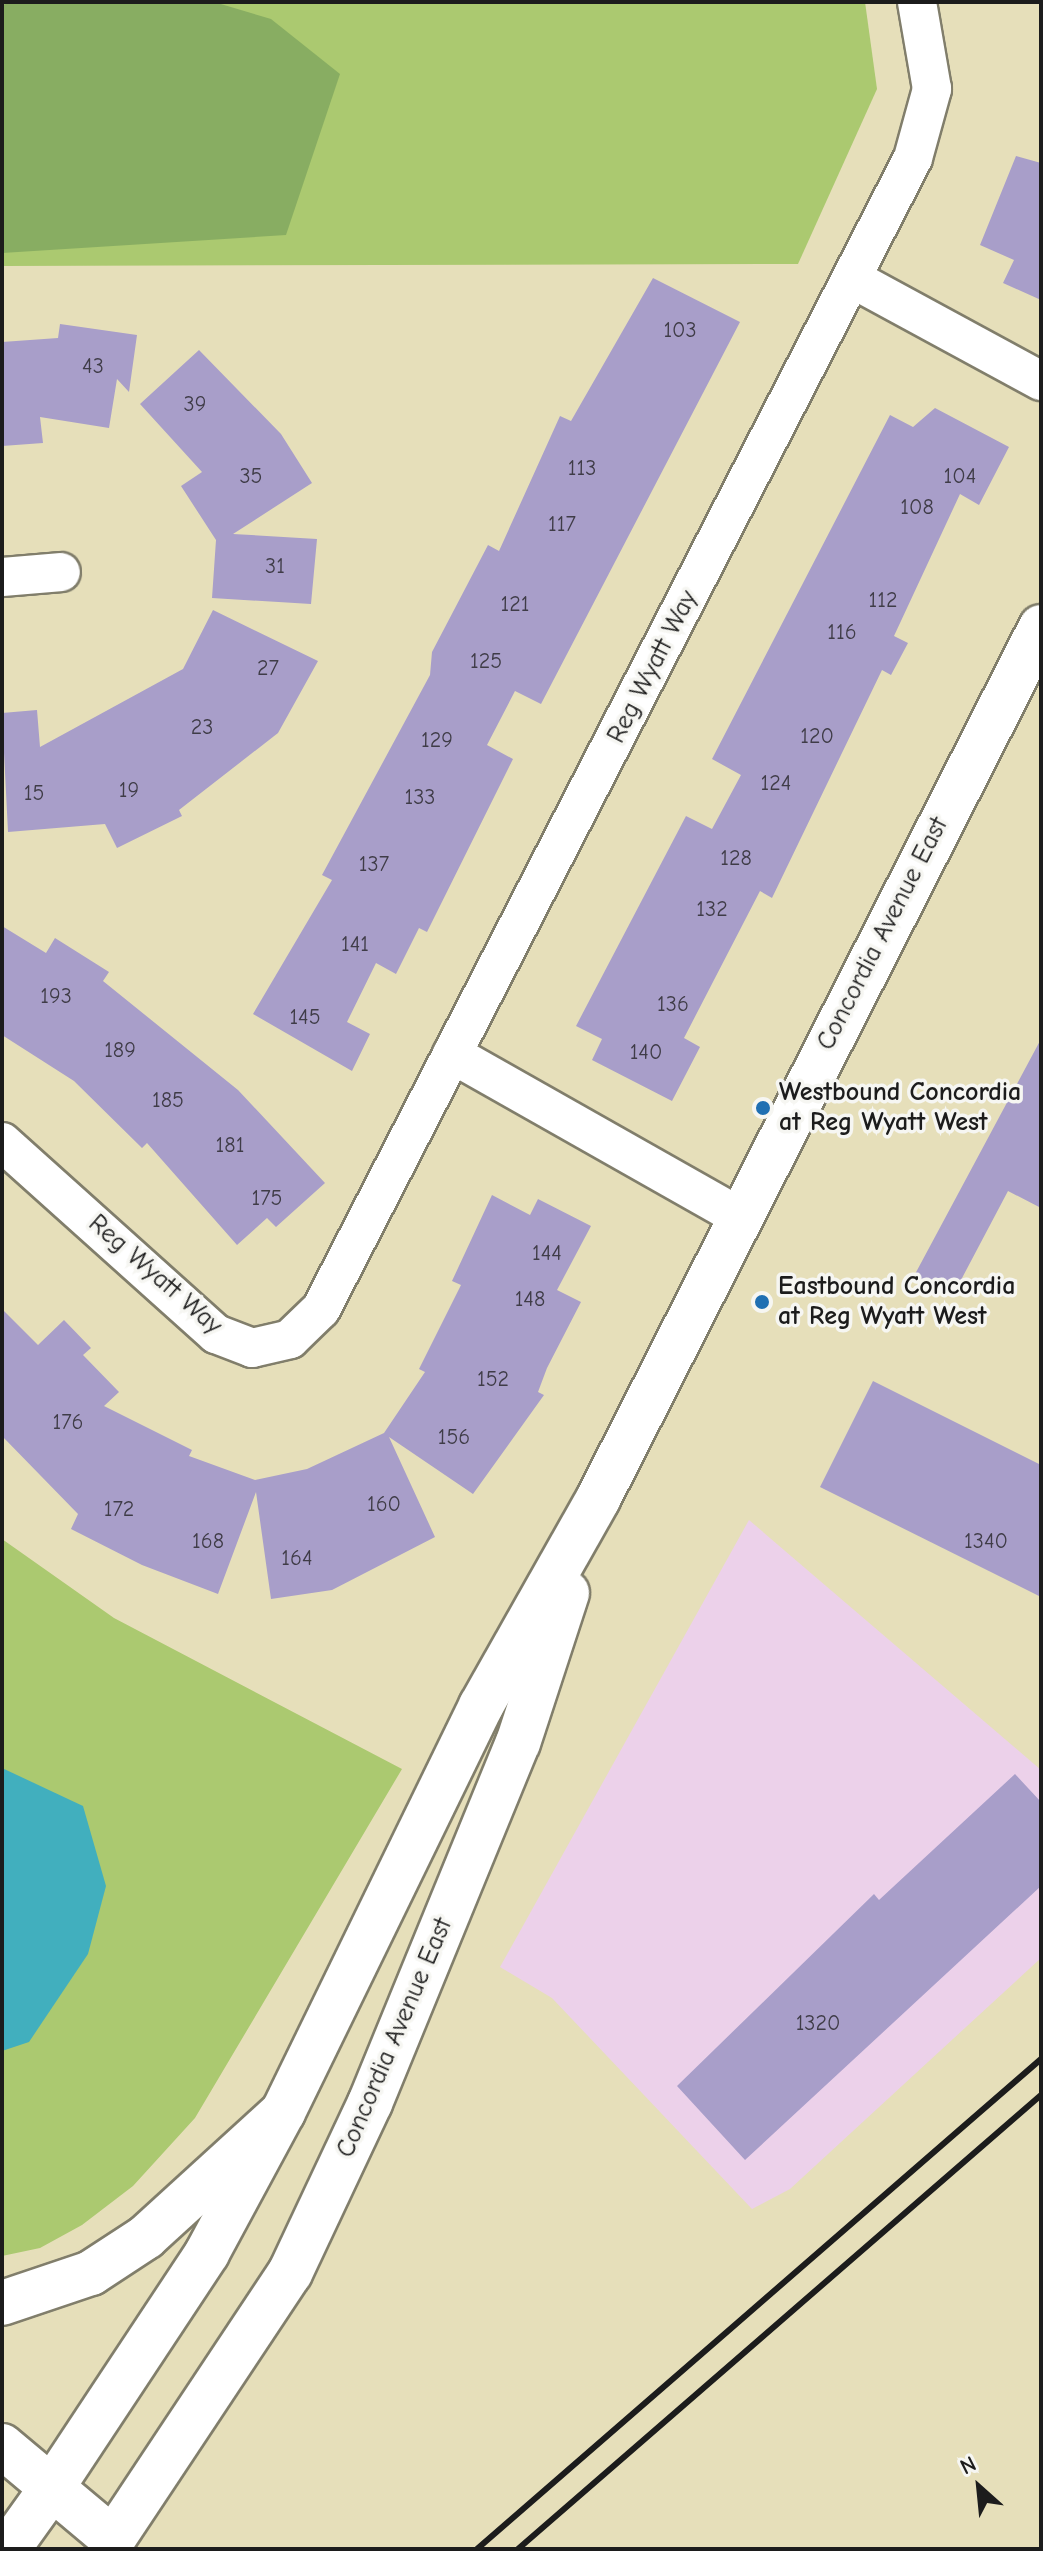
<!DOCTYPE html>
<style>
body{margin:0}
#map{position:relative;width:1043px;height:2551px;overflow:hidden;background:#e6dfba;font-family:"Comic Neue",sans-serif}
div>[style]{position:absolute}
.built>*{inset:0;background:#ecd1ea}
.green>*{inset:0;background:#abc970}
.forest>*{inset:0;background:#88ad62}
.water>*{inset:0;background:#41afbe}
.building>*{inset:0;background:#a89ec9}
.roads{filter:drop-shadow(2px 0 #817e6b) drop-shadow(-2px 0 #817e6b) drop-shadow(0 2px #817e6b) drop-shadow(0 -2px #817e6b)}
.minor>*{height:38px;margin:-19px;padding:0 19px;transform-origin:19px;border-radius:19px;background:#fff}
.tertiary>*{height:44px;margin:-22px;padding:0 22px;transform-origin:22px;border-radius:22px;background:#fff}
.secondary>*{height:44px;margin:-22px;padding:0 22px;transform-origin:22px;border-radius:22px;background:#fff}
.primary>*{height:44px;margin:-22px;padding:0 22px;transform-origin:22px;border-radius:22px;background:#fff}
.rail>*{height:6px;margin:-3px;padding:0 3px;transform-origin:3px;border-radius:3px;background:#1c1c1c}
.dots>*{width:22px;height:22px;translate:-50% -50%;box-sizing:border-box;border:4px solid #f6f6f2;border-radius:50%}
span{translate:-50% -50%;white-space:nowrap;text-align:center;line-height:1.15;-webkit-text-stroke:7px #f6f6f2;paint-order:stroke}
.number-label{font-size:22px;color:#3f3c47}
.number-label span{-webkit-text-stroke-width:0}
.street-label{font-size:26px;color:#1c1c1c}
.poi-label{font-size:26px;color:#1c1c1c;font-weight:700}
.left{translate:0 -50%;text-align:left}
.frame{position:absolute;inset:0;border:4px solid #1c1c1c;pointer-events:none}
.north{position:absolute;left:939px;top:2447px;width:80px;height:80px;-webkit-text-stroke:6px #f6f6f2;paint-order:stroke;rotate:333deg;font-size:22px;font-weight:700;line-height:32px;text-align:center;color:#1c1c1c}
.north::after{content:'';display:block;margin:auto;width:28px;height:36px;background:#1c1c1c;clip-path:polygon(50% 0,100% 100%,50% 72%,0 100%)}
</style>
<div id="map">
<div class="built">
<div style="clip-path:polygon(749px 1520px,1041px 1770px,1041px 1958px,790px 2189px,752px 2209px,552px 1998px,500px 1967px)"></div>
</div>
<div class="green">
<div style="clip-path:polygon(2px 2px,865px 2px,877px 89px,798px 264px,2px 266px)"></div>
<div style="clip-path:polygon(2px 1539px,114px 1618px,402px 1769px,195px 2118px,133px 2186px,82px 2225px,40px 2248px,2px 2256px)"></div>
</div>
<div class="forest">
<div style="clip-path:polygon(14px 2px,214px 2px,271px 19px,340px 74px,286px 235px,2px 253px,2px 5px)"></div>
</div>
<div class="water">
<div style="clip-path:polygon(2px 1768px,83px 1806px,106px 1886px,88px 1954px,29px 2042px,2px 2051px)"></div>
</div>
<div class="building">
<div style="clip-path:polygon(1016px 156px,1041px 163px,1041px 300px,1003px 283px,1014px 260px,980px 245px)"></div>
<div style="clip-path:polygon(653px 278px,740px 322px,541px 704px,515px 691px,487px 745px,513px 759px,427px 932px,419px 928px,396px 974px,376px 963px,347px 1022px,370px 1034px,352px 1071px,253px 1014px,332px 880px,322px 875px,430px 675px,432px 652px,488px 545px,499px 551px,560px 416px,571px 421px)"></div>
<div style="clip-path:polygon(60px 324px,137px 335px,129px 392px,117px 379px,109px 428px,40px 417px,43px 443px,2px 446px,2px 342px,58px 338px)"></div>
<div style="clip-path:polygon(199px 350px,281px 434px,312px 483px,233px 534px,317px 539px,311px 604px,212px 598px,216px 540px,181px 486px,202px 472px,140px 404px)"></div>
<div style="clip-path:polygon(935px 408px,1009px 447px,979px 505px,960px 494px,894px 636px,908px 643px,891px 675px,882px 670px,772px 898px,760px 891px,684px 1038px,700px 1047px,672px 1101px,592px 1060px,602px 1039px,576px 1026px,686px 816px,712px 829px,741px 775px,712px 759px,890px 415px,913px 427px)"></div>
<div style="clip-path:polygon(213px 610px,318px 661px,278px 733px,179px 810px,182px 816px,117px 848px,105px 824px,8px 832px,2px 713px,37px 710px,40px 747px,183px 669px)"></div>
<div style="clip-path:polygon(2px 926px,46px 953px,55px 938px,109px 972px,103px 981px,238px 1090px,325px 1183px,276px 1227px,267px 1218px,237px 1245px,147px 1143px,142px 1148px,74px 1081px,2px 1035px)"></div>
<div style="clip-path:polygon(1041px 1039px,1041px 1208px,1008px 1191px,952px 1297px,914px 1276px)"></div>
<div style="clip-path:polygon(492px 1195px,530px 1215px,538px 1199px,591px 1226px,557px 1290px,581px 1302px,547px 1368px,538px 1392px,544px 1395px,473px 1494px,389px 1437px,435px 1537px,332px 1590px,271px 1599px,256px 1492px,218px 1594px,142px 1565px,71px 1529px,78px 1514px,2px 1436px,2px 1309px,38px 1345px,64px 1320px,91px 1348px,83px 1355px,119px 1392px,104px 1406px,192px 1450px,189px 1456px,255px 1480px,307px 1469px,384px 1433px,425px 1372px,419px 1369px,461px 1285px,452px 1281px)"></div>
<div style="clip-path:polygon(873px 1381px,1041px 1465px,1041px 1597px,820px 1487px)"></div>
<div style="clip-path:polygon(1015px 1774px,1041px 1802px,1041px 1886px,745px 2160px,677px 2086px,874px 1894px,879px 1900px)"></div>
</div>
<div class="roads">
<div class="minor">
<div style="left:855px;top:280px;width:212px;rotate:28.5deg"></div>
<div style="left:2px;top:577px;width:59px;rotate:-4.8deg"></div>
<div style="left:452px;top:1054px;width:329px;rotate:29.5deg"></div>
<div style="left:2px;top:1142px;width:288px;rotate:41.9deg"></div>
<div style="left:216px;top:1334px;width:39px;rotate:21deg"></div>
<div style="left:252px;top:1348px;width:39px;rotate:-13deg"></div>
<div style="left:290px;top:1339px;width:43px;rotate:-44.1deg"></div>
<div style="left:321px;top:1309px;width:1294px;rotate:-62.78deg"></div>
<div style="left:913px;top:158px;width:72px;rotate:-74.6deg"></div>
<div style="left:932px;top:89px;width:88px;rotate:-99.8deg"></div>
</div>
<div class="tertiary">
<div style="left:51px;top:2489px;width:283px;rotate:-56.5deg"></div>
<div style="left:207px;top:2253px;width:160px;rotate:-61.7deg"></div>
<div style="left:283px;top:2112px;width:452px;rotate:-64deg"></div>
<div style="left:481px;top:1706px;width:238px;rotate:-60.5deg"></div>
<div style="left:598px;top:1499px;width:978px;rotate:-63.07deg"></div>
<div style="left:113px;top:2539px;width:320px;rotate:-56.4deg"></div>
<div style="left:290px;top:2273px;width:188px;rotate:-64.8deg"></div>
<div style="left:370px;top:2103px;width:389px;rotate:-67.7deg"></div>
<div style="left:518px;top:1743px;width:158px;rotate:-71.9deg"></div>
</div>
<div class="secondary">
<div style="left:8px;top:2549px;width:74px;rotate:-54.4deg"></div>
</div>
<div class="primary">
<div style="left:2px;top:2303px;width:94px;rotate:-18.6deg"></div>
<div style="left:91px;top:2273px;width:66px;rotate:-33.2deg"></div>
<div style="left:146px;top:2237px;width:185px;rotate:-42.4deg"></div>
<div style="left:2px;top:2446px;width:145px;rotate:40deg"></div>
</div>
</div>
<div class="rail">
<div style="left:477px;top:2549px;width:747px;rotate:-40.98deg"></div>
<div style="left:518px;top:2549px;width:693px;rotate:-40.96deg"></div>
</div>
<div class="dots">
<div style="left:763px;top:1108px;background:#1f6fb2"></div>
<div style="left:762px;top:1302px;background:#1f6fb2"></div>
</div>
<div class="number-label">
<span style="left:680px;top:331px">103</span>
<span style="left:93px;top:367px">43</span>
<span style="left:195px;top:405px">39</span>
<span style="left:582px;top:469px">113</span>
<span style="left:251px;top:477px">35</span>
<span style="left:960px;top:477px">104</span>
<span style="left:917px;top:508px">108</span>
<span style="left:562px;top:525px">117</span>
<span style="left:275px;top:567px">31</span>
<span style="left:883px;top:601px">112</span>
<span style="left:515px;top:605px">121</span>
<span style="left:842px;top:633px">116</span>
<span style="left:486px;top:662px">125</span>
<span style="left:268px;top:669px">27</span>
<span style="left:202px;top:728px">23</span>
<span style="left:817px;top:737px">120</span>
<span style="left:437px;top:741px">129</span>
<span style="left:776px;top:784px">124</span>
<span style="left:129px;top:791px">19</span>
<span style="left:34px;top:794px">15</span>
<span style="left:420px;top:798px">133</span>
<span style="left:736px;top:859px">128</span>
<span style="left:374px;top:865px">137</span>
<span style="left:712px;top:910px">132</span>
<span style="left:355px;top:945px">141</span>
<span style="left:56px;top:997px">193</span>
<span style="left:673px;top:1005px">136</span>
<span style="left:305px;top:1018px">145</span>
<span style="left:120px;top:1051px">189</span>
<span style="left:646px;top:1053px">140</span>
<span style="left:168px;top:1101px">185</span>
<span style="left:230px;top:1146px">181</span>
<span style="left:267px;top:1199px">175</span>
<span style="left:547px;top:1254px">144</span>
<span style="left:530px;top:1300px">148</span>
<span style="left:493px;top:1380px">152</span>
<span style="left:68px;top:1423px">176</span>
<span style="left:454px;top:1438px">156</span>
<span style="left:384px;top:1505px">160</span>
<span style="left:119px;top:1510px">172</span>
<span style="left:208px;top:1542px">168</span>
<span style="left:986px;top:1542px">1340</span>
<span style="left:297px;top:1559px">164</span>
<span style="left:818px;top:2024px">1320</span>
</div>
<div class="street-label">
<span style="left:653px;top:667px;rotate:-63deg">Reg Wyatt Way</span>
<span style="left:883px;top:934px;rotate:-63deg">Concordia Avenue East</span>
<span style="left:155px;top:1275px;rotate:41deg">Reg Wyatt Way</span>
<span style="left:395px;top:2038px;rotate:-67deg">Concordia Avenue East</span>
</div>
<div class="poi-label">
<span class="left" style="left:779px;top:1108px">Westbound Concordia<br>at Reg Wyatt West</span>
<span class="left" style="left:778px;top:1302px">Eastbound Concordia<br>at Reg Wyatt West</span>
</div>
<div class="frame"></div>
<div class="north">N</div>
</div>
